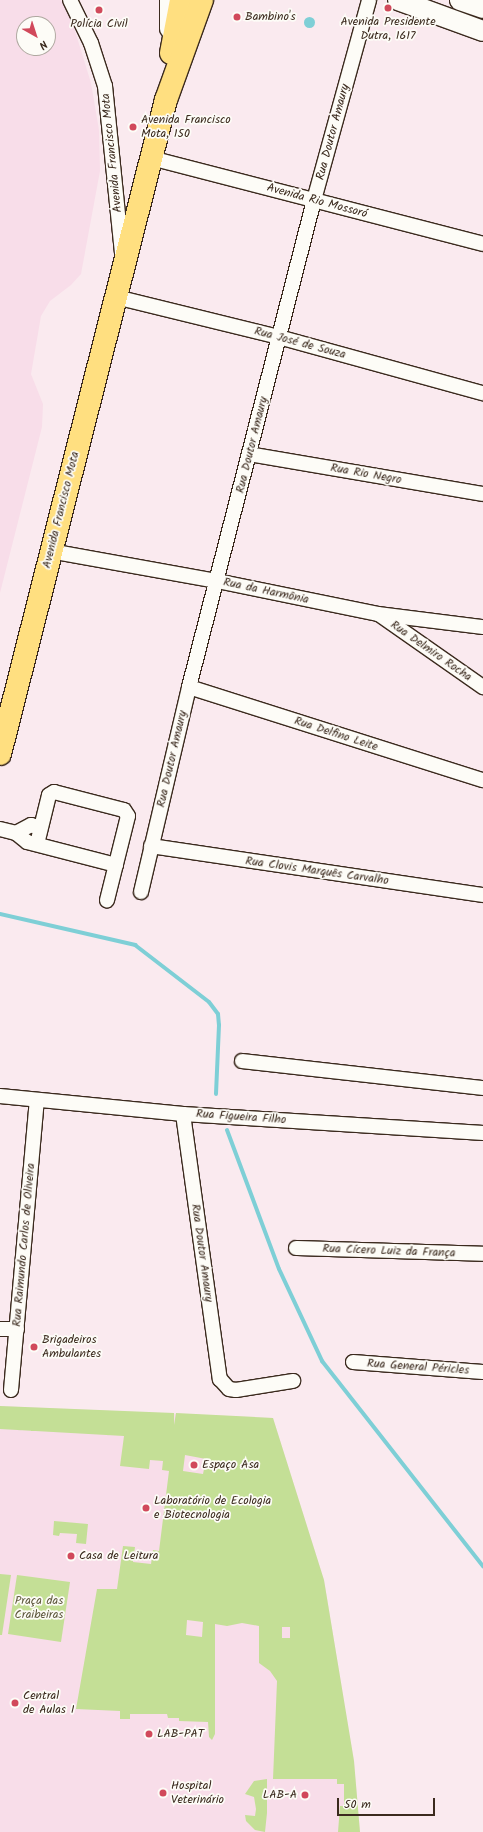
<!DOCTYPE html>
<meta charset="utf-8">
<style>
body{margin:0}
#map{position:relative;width:483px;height:1832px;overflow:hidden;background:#faeaef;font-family:Kalam,sans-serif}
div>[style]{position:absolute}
.built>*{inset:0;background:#f8dde9}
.green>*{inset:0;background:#c4df96}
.water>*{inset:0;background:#7ecfd6}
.round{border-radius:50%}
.stream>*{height:4px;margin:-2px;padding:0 2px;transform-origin:2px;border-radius:2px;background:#7ecfd6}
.roads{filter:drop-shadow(1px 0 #3b2a1e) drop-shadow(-1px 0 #3b2a1e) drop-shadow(0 1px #3b2a1e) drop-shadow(0 -1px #3b2a1e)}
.minor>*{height:14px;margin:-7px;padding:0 7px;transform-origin:7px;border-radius:7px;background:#fdfcf7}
.tertiary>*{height:18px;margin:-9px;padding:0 9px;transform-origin:9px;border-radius:9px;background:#fdfcf7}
.secondary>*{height:20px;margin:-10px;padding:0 10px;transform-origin:10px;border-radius:10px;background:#fdfcf7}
.primary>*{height:22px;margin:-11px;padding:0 11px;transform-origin:11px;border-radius:11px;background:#ffdf80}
.dots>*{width:11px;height:11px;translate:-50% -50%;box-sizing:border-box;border:2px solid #fdfcf7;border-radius:50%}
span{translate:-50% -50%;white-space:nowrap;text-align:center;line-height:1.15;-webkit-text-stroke:3.5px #fdfcf7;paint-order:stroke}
.poi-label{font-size:12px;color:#3b2a1e}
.left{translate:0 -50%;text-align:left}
.right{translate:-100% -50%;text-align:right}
.street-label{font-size:12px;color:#3b2a1e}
.park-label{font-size:12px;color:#5d573c}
.north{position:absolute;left:16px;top:16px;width:40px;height:40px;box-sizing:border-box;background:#fdfcf7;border:1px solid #afa8a0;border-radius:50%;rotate:141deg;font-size:11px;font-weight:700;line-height:16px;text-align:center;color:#3b2a1e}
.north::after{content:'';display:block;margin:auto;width:14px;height:18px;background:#d1495b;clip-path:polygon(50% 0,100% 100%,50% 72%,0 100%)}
.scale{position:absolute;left:337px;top:1798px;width:98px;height:18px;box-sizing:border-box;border:2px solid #3b2a1e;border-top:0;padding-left:5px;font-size:12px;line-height:14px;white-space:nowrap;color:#3b2a1e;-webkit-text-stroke:3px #fdfcf7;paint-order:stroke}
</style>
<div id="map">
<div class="built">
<div style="clip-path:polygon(evenodd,0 0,61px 0,72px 21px,91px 83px,99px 130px,100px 171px,81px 274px,71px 285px,50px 301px,41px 316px,31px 374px,43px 404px,42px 427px,0 593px,0 0,24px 24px,48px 24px,48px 48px,24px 48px,24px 24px)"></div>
<div style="clip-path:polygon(0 1406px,273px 1418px,324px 1580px,354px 1761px,360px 1832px,0 1832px)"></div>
</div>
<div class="green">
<div style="clip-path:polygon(evenodd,0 1406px,174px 1413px,174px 1425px,176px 1413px,273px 1418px,324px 1580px,354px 1761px,360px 1832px,338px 1832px,340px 1806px,344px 1806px,344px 1784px,337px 1784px,337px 1779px,273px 1779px,277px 1681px,270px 1671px,259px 1663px,259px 1626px,242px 1623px,227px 1626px,215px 1624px,215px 1734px,212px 1740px,209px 1737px,208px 1722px,179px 1721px,179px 1718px,168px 1718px,167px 1714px,130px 1714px,130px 1719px,120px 1719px,120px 1711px,76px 1709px,97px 1589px,117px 1589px,123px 1546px,135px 1547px,133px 1562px,151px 1564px,153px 1550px,159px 1551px,169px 1471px,162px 1470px,163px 1461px,150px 1460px,149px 1469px,120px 1466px,124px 1436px,0 1429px,0 1406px,185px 1455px,206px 1459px,203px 1474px,183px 1471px,185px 1455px,0 1406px,187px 1620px,203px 1622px,202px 1637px,186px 1635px,187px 1620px,0 1406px,282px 1627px,290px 1627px,290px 1638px,282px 1638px,282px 1627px)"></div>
<div style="clip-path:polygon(54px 1521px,88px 1524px,86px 1544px,76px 1543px,77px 1534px,60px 1533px,59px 1536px,53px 1535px)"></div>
<div style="clip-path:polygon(0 1574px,11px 1575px,2px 1635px,0 1635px)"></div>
<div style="clip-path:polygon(17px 1575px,70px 1582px,61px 1642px,8px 1634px)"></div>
<div style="clip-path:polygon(267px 1779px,267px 1813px,265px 1832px,255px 1830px,246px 1821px,245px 1815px,255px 1816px,256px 1809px,254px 1797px,245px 1794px,254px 1781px)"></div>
</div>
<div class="water">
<div class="round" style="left:303.5px;top:16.5px;width:11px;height:11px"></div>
</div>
<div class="stream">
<div style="left:0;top:914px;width:139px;rotate:12.9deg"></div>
<div style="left:135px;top:945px;width:93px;rotate:37.6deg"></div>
<div style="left:209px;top:1002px;width:15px;rotate:53deg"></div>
<div style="left:218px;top:1014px;width:11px;rotate:85deg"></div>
<div style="left:219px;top:1025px;width:69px;rotate:92.5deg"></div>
<div style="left:227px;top:1130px;width:148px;rotate:69.5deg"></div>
<div style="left:279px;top:1269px;width:102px;rotate:64.9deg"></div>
<div style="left:322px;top:1361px;width:261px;rotate:51.9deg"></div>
</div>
<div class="roads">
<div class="minor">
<div style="left:70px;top:0;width:48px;rotate:64deg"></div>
<div style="left:91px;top:43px;width:45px;rotate:72deg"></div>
<div style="left:105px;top:86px;width:168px;rotate:84.2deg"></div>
<div style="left:151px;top:158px;width:343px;rotate:14.5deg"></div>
<div style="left:116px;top:297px;width:168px;rotate:13.8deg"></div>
<div style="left:279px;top:337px;width:212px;rotate:15.4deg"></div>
<div style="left:249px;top:454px;width:237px;rotate:9.7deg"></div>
<div style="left:50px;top:551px;width:170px;rotate:10.2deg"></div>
<div style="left:217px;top:581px;width:164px;rotate:11.6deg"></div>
<div style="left:378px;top:614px;width:106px;rotate:7.1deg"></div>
<div style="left:380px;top:615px;width:126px;rotate:35deg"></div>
<div style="left:189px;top:687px;width:308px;rotate:17.6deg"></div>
<div style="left:0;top:829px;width:16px;rotate:14deg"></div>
<div style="left:16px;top:833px;width:14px;rotate:39deg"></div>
<div style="left:27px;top:842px;width:92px;rotate:14.5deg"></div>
<div style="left:16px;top:833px;width:17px;rotate:-28deg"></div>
<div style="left:31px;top:825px;width:9px;rotate:18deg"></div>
<div style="left:37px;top:844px;width:50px;rotate:-76.2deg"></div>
<div style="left:49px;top:795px;width:6px;rotate:-31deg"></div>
<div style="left:54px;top:792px;width:72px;rotate:14.4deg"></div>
<div style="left:124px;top:810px;width:7px;rotate:56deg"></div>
<div style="left:128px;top:816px;width:87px;rotate:104deg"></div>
<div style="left:151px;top:846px;width:336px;rotate:8.4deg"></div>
<div style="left:141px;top:892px;width:211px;rotate:-76.8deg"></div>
<div style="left:189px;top:687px;width:503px;rotate:-75.6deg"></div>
<div style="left:314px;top:200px;width:207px;rotate:-74.6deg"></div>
<div style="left:242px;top:1061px;width:243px;rotate:6.4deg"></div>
<div style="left:0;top:1096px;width:184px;rotate:5.6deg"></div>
<div style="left:183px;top:1114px;width:301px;rotate:3.6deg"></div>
<div style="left:183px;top:1114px;width:268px;rotate:82.1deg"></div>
<div style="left:220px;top:1379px;width:13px;rotate:48deg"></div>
<div style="left:229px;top:1389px;width:7px;rotate:8deg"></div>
<div style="left:236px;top:1390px;width:58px;rotate:-9deg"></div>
<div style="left:296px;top:1248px;width:187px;rotate:1.8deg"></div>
<div style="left:0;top:1329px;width:17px"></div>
<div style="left:353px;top:1362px;width:130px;rotate:4.4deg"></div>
<div style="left:11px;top:1390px;width:291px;rotate:-84.9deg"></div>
</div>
<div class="tertiary">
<div style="left:169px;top:0;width:29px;rotate:90deg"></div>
</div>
<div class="secondary">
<div style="left:398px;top:0;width:90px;rotate:20deg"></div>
<div style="left:460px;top:0;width:24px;rotate:19deg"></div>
</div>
<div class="primary">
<div style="left:171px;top:53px;width:54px;rotate:-79.3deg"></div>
<div style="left:0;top:754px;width:675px;rotate:-75.76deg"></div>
<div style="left:166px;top:100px;width:106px;rotate:-70.2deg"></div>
</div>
</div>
<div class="dots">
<div style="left:388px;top:8px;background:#d1495b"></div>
<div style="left:99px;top:10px;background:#d1495b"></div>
<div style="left:237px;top:17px;background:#d1495b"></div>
<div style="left:133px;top:127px;background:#d1495b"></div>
<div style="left:34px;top:1347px;background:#d1495b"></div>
<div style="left:194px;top:1465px;background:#d1495b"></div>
<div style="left:146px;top:1508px;background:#d1495b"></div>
<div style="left:71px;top:1556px;background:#d1495b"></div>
<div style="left:15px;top:1703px;background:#d1495b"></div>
<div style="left:149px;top:1734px;background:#d1495b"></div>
<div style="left:163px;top:1793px;background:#d1495b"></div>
<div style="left:305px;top:1795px;background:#d1495b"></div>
</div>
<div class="poi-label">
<span class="left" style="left:245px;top:17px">Bambino's</span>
<span style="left:388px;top:29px">Avenida Presidente<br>Dutra, 1617</span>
<span style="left:99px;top:24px">Polícia Civil</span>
<span class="left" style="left:141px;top:127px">Avenida Francisco<br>Mota, 150</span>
<span class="left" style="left:42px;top:1347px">Brigadeiros<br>Ambulantes</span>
<span class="left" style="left:202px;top:1465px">Espaço Asa</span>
<span class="left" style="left:154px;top:1508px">Laboratório de Ecologia<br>e Biotecnologia</span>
<span class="left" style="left:79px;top:1556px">Casa de Leitura</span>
<span class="left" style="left:23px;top:1703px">Central<br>de Aulas I</span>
<span class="left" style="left:157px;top:1734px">LAB-PAT</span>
<span class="left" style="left:171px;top:1793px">Hospital<br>Veterinário</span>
<span class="right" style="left:297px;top:1795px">LAB-A</span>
</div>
<div class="street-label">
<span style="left:333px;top:132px;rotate:-75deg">Rua Doutor Amaury</span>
<span style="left:112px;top:153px;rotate:-96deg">Avenida Francisco Mota</span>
<span style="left:317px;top:201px;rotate:15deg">Avenida Rio Mossoró</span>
<span style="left:300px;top:343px;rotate:15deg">Rua José de Souza</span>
<span style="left:252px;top:445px;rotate:-76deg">Rua Doutor Amaury</span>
<span style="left:366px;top:474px;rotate:10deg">Rua Rio Negro</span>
<span style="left:61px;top:510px;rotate:-76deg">Avenida Francisco Mota</span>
<span style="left:266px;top:591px;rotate:12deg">Rua da Harmônia</span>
<span style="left:431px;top:651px;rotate:35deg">Rua Delmiro Rocha</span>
<span style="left:336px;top:734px;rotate:18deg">Rua Delfino Leite</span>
<span style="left:172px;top:759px;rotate:-77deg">Rua Doutor Amaury</span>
<span style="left:317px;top:871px;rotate:8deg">Rua Clovis Marquês Carvalho</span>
<span style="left:241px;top:1117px;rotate:4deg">Rua Figueira Filho</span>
<span style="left:24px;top:1245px;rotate:-85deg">Rua Raimundo Carlos de Oliveira</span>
<span style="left:389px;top:1251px;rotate:2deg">Rua Cícero Luiz da França</span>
<span style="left:202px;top:1253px;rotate:82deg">Rua Doutor Amaury</span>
<span style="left:418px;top:1367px;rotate:4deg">Rua General Péricles</span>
</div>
<div class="park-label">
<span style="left:39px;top:1608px">Praça das<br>Craibeiras</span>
</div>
<div class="north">N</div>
<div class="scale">50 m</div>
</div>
